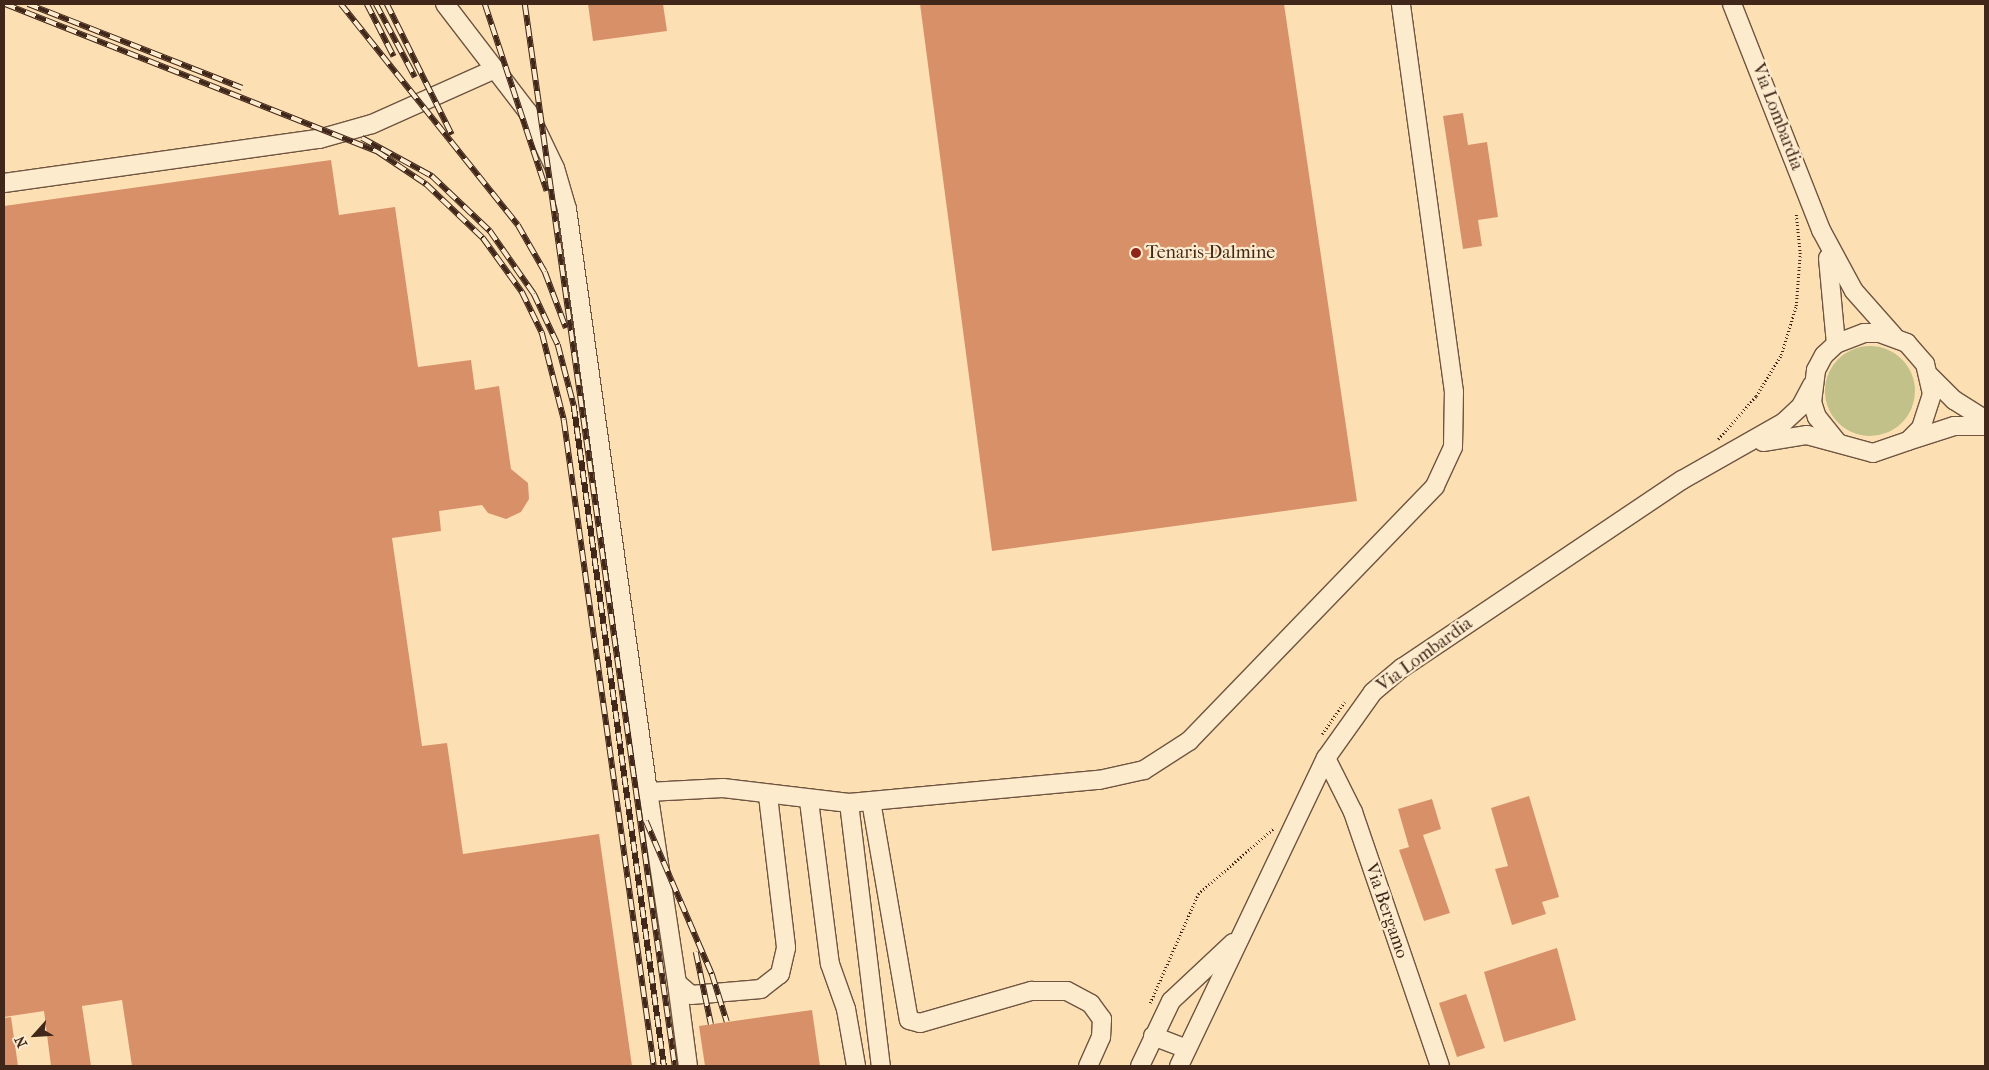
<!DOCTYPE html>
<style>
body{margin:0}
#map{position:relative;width:1989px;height:1070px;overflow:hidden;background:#fce0b4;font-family:"IM FELL French Canon",serif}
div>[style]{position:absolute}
.green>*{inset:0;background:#c3c18a}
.round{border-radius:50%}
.building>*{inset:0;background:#d89069}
.path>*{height:2.5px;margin-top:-1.25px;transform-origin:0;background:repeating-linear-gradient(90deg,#40271a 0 1px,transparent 0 3.5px)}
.roads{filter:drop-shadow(1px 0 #6f5540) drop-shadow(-1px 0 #6f5540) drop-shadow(0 1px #6f5540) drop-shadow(0 -1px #6f5540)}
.minor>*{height:18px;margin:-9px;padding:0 9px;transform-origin:9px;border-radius:9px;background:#fdebce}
.rail>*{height:5.5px;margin-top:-2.75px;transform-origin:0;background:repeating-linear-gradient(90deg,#fdebce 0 11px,#40271a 0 22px);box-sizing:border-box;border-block:1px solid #40271a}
.dots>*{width:14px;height:14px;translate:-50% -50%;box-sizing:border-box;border:2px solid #fdebce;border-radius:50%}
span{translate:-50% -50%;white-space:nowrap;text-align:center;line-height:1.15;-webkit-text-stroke:4.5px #fdebce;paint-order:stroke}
.street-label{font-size:18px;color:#40271a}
.poi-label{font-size:18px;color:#40271a}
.left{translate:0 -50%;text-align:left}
.frame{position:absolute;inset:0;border:5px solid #40271a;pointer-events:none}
.north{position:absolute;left:10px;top:1010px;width:50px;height:50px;-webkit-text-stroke:4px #fdebce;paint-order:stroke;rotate:244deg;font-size:14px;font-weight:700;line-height:20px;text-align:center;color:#40271a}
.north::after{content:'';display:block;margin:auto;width:18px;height:22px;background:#40271a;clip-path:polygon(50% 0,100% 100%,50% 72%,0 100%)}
</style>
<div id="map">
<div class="green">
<div class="round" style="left:1825px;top:346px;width:90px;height:90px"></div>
</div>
<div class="building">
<div style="clip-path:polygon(588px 4px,663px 4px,667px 31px,593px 41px)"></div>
<div style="clip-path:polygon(920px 4px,1284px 4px,1357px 501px,992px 551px)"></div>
<div style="clip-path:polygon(1463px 113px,1468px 145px,1487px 142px,1498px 217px,1478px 220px,1482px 246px,1463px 249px,1443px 116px)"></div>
<div style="clip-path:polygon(331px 160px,339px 215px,395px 207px,418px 367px,471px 360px,475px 390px,499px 386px,511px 469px,528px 483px,529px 499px,521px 512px,506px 519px,488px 513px,482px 505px,439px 511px,441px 531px,392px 538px,422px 746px,447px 743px,463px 854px,599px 834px,632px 1066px,132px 1066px,122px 1000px,82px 1006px,91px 1066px,51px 1066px,44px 1011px,4px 1017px,4px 206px)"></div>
<div style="clip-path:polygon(1529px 796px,1559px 897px,1542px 902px,1546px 914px,1512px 925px,1495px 869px,1508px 866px,1491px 808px)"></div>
<div style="clip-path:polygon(1432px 799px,1441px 829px,1423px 835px,1450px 913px,1424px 921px,1399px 850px,1409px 847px,1398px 809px)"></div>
<div style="clip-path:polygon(1557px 948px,1576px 1020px,1504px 1042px,1484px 972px)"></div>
<div style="clip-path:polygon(1466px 994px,1485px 1048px,1457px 1057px,1439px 1003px)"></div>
<div style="clip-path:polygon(812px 1010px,820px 1066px,705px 1066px,699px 1026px)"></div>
<div style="clip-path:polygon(11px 1017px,18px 1066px,4px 1066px,4px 1018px)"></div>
</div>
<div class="path">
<div style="left:1718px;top:439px;width:57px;rotate:-48.5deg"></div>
<div style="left:1756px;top:396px;width:48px;rotate:-58.6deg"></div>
<div style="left:1781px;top:355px;width:51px;rotate:-73deg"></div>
<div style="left:1796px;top:306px;width:52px;rotate:-85.6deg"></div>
<div style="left:1800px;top:254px;width:40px;rotate:-95.7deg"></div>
<div style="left:1322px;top:734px;width:39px;rotate:-55deg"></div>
<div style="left:1150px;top:1003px;width:119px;rotate:-66.2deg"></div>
<div style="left:1198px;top:894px;width:101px;rotate:-41deg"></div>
</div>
<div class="roads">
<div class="minor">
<div style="left:445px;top:4px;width:136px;rotate:52.5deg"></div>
<div style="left:528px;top:112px;width:62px;rotate:64.3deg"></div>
<div style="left:555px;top:168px;width:43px;rotate:73.7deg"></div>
<div style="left:567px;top:209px;width:589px;rotate:82.09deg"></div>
<div style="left:1732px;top:4px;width:243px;rotate:68.5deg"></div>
<div style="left:1821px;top:230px;width:69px;rotate:61.6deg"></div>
<div style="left:1854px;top:291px;width:60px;rotate:48.4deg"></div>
<div style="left:4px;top:183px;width:318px;rotate:-8deg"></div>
<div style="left:319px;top:139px;width:55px;rotate:-15.8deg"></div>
<div style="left:372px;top:124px;width:135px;rotate:-24.1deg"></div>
<div style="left:1828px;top:258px;width:86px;rotate:84.7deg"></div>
<div style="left:1930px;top:376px;width:34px;rotate:45deg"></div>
<div style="left:1954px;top:400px;width:36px;rotate:32deg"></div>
<div style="left:1911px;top:440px;width:45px;rotate:-18deg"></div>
<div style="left:1954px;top:426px;width:31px"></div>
<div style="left:1763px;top:442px;width:45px;rotate:-9deg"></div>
<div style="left:1807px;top:435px;width:68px;rotate:15.3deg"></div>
<div style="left:1873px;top:453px;width:37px;rotate:-19deg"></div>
<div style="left:1908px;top:441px;width:18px;rotate:-45deg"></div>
<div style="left:1921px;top:428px;width:36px;rotate:-72deg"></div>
<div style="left:1932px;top:394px;width:31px;rotate:-103deg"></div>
<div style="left:1925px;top:364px;width:28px;rotate:-131deg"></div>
<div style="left:1907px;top:343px;width:29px;rotate:-160deg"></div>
<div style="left:1880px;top:333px;width:16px;rotate:180deg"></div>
<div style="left:1864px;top:333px;width:30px;rotate:159deg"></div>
<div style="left:1836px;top:344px;width:16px;rotate:137deg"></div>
<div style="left:1824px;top:355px;width:17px;rotate:118deg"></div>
<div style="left:1816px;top:370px;width:32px;rotate:97deg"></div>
<div style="left:1812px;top:402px;width:16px;rotate:72deg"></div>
<div style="left:1817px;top:417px;width:32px;rotate:51deg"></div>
<div style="left:1326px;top:758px;width:60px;rotate:63.4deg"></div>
<div style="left:1353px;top:812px;width:268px;rotate:71.1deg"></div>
<div style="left:768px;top:796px;width:153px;rotate:83.2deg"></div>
<div style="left:786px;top:948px;width:27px;rotate:103deg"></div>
<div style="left:780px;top:974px;width:24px;rotate:142deg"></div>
<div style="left:761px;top:989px;width:70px;rotate:175.1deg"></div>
<div style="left:691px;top:995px;width:18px;rotate:-139deg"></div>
<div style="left:677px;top:983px;width:193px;rotate:-98.6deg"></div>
<div style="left:648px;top:792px;width:75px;rotate:-3.1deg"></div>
<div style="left:723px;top:788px;width:127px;rotate:6.8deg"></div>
<div style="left:849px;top:803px;width:251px;rotate:-5.3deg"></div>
<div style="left:1099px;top:780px;width:46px;rotate:-12.5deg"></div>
<div style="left:1144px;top:770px;width:54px;rotate:-32.8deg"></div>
<div style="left:1189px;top:741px;width:354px;rotate:-46deg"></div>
<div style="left:1435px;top:486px;width:43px;rotate:-65.2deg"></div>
<div style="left:1453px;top:447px;width:55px;rotate:-89deg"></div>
<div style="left:1454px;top:392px;width:392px;rotate:-97.8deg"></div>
<div style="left:809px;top:801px;width:164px;rotate:82.7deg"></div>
<div style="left:830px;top:964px;width:48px;rotate:70.4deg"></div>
<div style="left:846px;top:1009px;width:58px;rotate:80deg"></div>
<div style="left:871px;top:801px;width:222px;rotate:80.2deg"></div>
<div style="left:909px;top:1020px;width:11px;rotate:15deg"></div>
<div style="left:920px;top:1023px;width:116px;rotate:-16.1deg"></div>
<div style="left:1031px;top:991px;width:36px"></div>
<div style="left:1067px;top:991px;width:27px;rotate:28deg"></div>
<div style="left:1091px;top:1004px;width:19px;rotate:54deg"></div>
<div style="left:1102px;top:1019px;width:18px;rotate:93deg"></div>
<div style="left:1101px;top:1037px;width:32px;rotate:114deg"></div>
<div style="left:849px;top:803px;width:265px;rotate:83.1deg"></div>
<div style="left:677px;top:983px;width:84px;rotate:82.5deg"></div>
<div style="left:1153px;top:1036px;width:36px;rotate:21deg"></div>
<div style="left:1140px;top:1066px;width:72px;rotate:-64.5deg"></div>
<div style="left:1171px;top:1001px;width:85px;rotate:-43.1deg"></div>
<div style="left:1179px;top:1066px;width:341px;rotate:-64.5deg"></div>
<div style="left:1326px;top:758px;width:81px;rotate:-54.5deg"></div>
<div style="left:1373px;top:692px;width:38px;rotate:-40deg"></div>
<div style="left:1402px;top:668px;width:337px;rotate:-33.9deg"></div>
<div style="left:1682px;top:480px;width:117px;rotate:-29.6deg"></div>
<div style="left:1784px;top:422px;width:23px;rotate:-43deg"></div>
<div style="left:1801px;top:406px;width:24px;rotate:-62deg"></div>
</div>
</div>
<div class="rail">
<div style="left:5px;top:4px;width:401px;rotate:21.6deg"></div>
<div style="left:378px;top:152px;width:58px;rotate:33.7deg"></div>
<div style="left:426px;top:184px;width:79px;rotate:43.5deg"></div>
<div style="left:483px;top:238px;width:67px;rotate:54.2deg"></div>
<div style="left:522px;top:292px;width:46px;rotate:64deg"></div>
<div style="left:542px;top:333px;width:90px;rotate:75.8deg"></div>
<div style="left:564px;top:420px;width:652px;rotate:82.07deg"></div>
<div style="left:28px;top:4px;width:230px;rotate:21.4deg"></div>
<div style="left:341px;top:4px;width:283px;rotate:51.3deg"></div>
<div style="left:518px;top:225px;width:54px;rotate:60.1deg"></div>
<div style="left:545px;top:272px;width:60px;rotate:69.4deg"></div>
<div style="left:367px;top:4px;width:59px;rotate:63deg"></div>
<div style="left:376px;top:4px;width:83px;rotate:61.9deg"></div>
<div style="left:387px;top:4px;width:146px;rotate:63.6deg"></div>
<div style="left:485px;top:4px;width:197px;rotate:71.7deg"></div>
<div style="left:525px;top:4px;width:1073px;rotate:81.96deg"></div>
<div style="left:362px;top:138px;width:80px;rotate:28.5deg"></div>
<div style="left:432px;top:176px;width:80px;rotate:43.5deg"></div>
<div style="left:490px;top:231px;width:77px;rotate:55.1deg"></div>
<div style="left:534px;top:294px;width:56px;rotate:64.8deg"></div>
<div style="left:558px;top:345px;width:63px;rotate:75.3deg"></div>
<div style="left:574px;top:406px;width:666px;rotate:82.23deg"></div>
<div style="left:646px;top:821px;width:167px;rotate:66.7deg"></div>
<div style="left:712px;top:974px;width:50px;rotate:72.6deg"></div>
<div style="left:696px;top:952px;width:74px;rotate:78.2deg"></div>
</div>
<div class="dots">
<div style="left:1136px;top:253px;background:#8f2418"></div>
</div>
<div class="street-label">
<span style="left:1777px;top:117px;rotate:69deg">Via Lombardia</span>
<span style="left:1425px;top:655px;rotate:-36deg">Via Lombardia</span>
<span style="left:1386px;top:911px;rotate:71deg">Via Bergamo</span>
</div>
<div class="poi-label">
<span class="left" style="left:1146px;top:253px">Tenaris-Dalmine</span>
</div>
<div class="frame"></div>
<div class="north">N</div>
</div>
